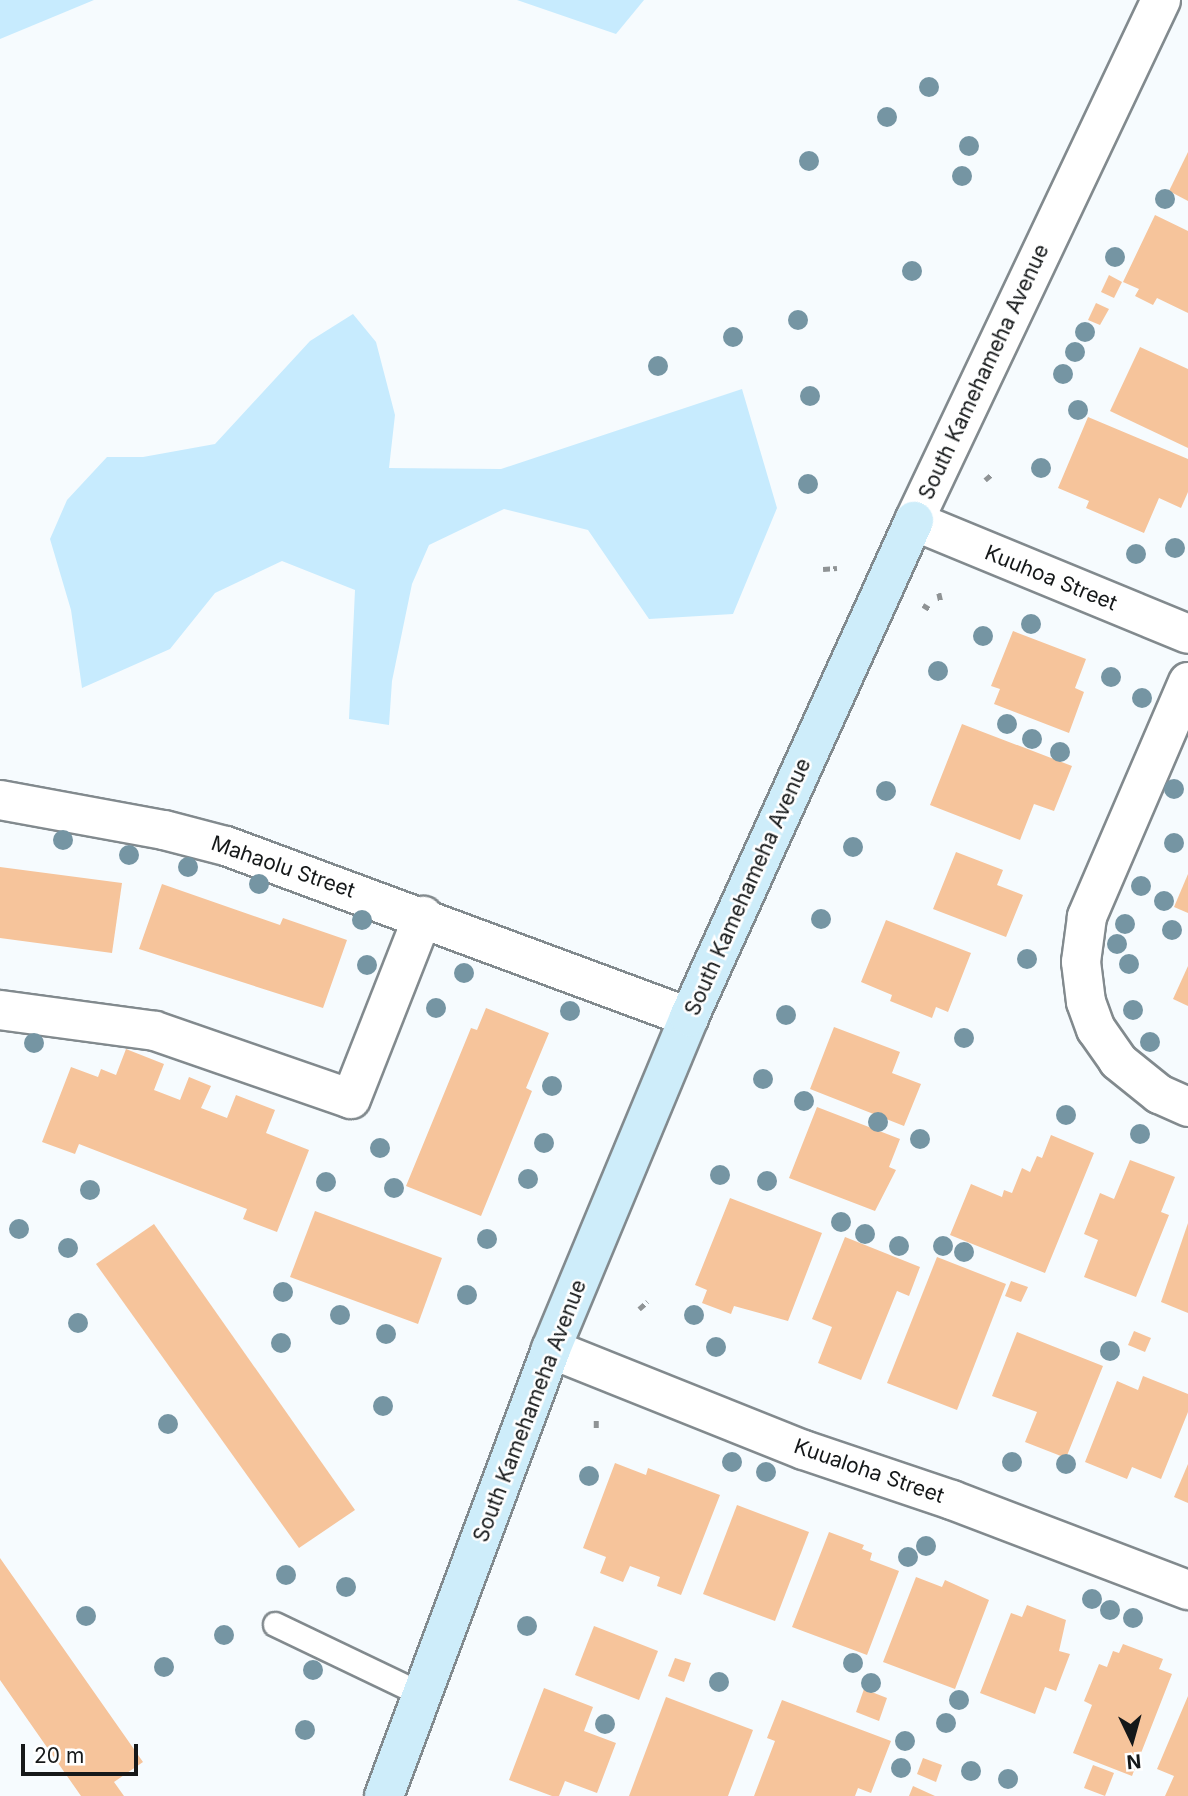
<!DOCTYPE html>
<style>
body{margin:0}
#map{position:relative;width:1188px;height:1796px;overflow:hidden;background:#f6fbfe;font-family:Inter,sans-serif}
div>[style]{position:absolute}
.green>*{inset:0;background:#c7ebfe}
.building>*{inset:0;background:#f6c49b}
.path>*{height:4.5px;margin-top:-2.25px;transform-origin:0;background:repeating-linear-gradient(90deg,#8f9395 0 7px,transparent 0 10.5px)}
.roads{filter:drop-shadow(2px 0 #828a8e) drop-shadow(-2px 0 #828a8e) drop-shadow(0 2px #828a8e) drop-shadow(0 -2px #828a8e)}
.lane>*{height:23px;margin:-11.5px;padding:0 11.5px;transform-origin:11.5px;border-radius:11.5px;background:#fff}
.street>*{height:38px;margin:-19px;padding:0 19px;transform-origin:19px;border-radius:19px;background:#fff}
.secondary>*{height:38px;margin:-19px;padding:0 19px;transform-origin:19px;border-radius:19px;background:#ceedfa}
.trees>*{width:20px;height:20px;margin:-10px;border-radius:50%;background:#7595a3}
span{translate:-50% -50%;white-space:nowrap;text-align:center;line-height:1.15;-webkit-text-stroke:5px #fff;paint-order:stroke}
.street-label{font-size:21px;color:#151819}
.north{position:absolute;left:1097px;top:1705px;width:70px;height:70px;-webkit-text-stroke:5px #fff;paint-order:stroke;rotate:175deg;font-size:19px;font-weight:700;line-height:28px;text-align:center;color:#151819}
.north::after{content:'';display:block;margin:auto;width:24px;height:32px;background:#151819;clip-path:polygon(50% 0,100% 100%,50% 72%,0 100%)}
.scale{position:absolute;left:21px;top:1744px;width:117px;height:32px;box-sizing:border-box;border:4px solid #151819;border-top:0;padding-left:9px;font-size:21px;line-height:24px;white-space:nowrap;color:#151819;-webkit-text-stroke:5px #fff;paint-order:stroke}
</style>
<div id="map">
<div class="green">
<div style="clip-path:polygon(0 0,94px 0,0 39px)"></div>
<div style="clip-path:polygon(517px 0,644px 0,616px 34px)"></div>
<div style="clip-path:polygon(353px 314px,376px 342px,395px 415px,389px 468px,501px 469px,742px 389px,777px 508px,733px 614px,649px 619px,588px 530px,504px 509px,429px 545px,412px 584px,392px 681px,389px 725px,349px 719px,355px 590px,282px 561px,215px 593px,170px 649px,82px 688px,71px 610px,50px 539px,67px 500px,107px 457px,143px 457px,215px 444px,310px 341px)"></div>
</div>
<div class="building">
<div style="clip-path:polygon(1188px 152px,1188px 201px,1169px 191px)"></div>
<div style="clip-path:polygon(1155px 215px,1188px 231px,1188px 313px,1157px 298px,1153px 305px,1135px 296px,1139px 289px,1123px 282px)"></div>
<div style="clip-path:polygon(1109px 275px,1122px 282px,1114px 298px,1101px 292px)"></div>
<div style="clip-path:polygon(1096px 303px,1109px 309px,1100px 325px,1088px 320px)"></div>
<div style="clip-path:polygon(1140px 347px,1188px 369px,1188px 448px,1110px 411px)"></div>
<div style="clip-path:polygon(1088px 417px,1188px 459px,1188px 492px,1181px 508px,1159px 498px,1144px 533px,1086px 508px,1089px 501px,1058px 488px)"></div>
<div style="clip-path:polygon(1013px 631px,1086px 659px,1075px 688px,1084px 692px,1069px 733px,994px 704px,1000px 689px,991px 686px)"></div>
<div style="clip-path:polygon(962px 724px,1072px 766px,1054px 811px,1034px 804px,1020px 840px,930px 805px)"></div>
<div style="clip-path:polygon(956px 852px,1003px 870px,997px 885px,1023px 895px,1006px 937px,933px 909px)"></div>
<div style="clip-path:polygon(0 867px,122px 883px,112px 953px,0 938px)"></div>
<div style="clip-path:polygon(1188px 874px,1188px 913px,1174px 907px)"></div>
<div style="clip-path:polygon(162px 884px,280px 925px,283px 918px,347px 940px,323px 1008px,139px 949px)"></div>
<div style="clip-path:polygon(886px 920px,971px 953px,948px 1012px,936px 1007px,932px 1018px,890px 1001px,892px 995px,861px 982px)"></div>
<div style="clip-path:polygon(1188px 966px,1188px 1006px,1173px 999px)"></div>
<div style="clip-path:polygon(486px 1008px,549px 1033px,526px 1088px,532px 1091px,481px 1216px,406px 1186px,471px 1028px,477px 1030px)"></div>
<div style="clip-path:polygon(834px 1027px,900px 1052px,892px 1073px,921px 1084px,904px 1126px,810px 1089px)"></div>
<div style="clip-path:polygon(126px 1049px,164px 1064px,154px 1090px,180px 1100px,189px 1077px,211px 1086px,201px 1108px,227px 1118px,236px 1095px,275px 1110px,266px 1133px,309px 1150px,277px 1232px,243px 1219px,247px 1209px,79px 1144px,75px 1154px,42px 1142px,71px 1067px,98px 1077px,101px 1069px,116px 1075px)"></div>
<div style="clip-path:polygon(817px 1107px,900px 1139px,889px 1167px,896px 1170px,875px 1211px,789px 1178px)"></div>
<div style="clip-path:polygon(1051px 1135px,1094px 1153px,1045px 1273px,950px 1235px,971px 1184px,1002px 1197px,1004px 1190px,1012px 1193px,1022px 1168px,1030px 1172px,1037px 1156px,1042px 1158px)"></div>
<div style="clip-path:polygon(1130px 1160px,1175px 1177px,1161px 1212px,1169px 1215px,1136px 1297px,1084px 1277px,1098px 1240px,1084px 1234px,1100px 1193px,1114px 1199px)"></div>
<div style="clip-path:polygon(730px 1198px,822px 1233px,788px 1321px,734px 1306px,731px 1314px,702px 1303px,707px 1290px,695px 1285px)"></div>
<div style="clip-path:polygon(315px 1211px,442px 1258px,418px 1324px,290px 1277px)"></div>
<div style="clip-path:polygon(1188px 1223px,1188px 1313px,1161px 1302px)"></div>
<div style="clip-path:polygon(154px 1224px,355px 1510px,299px 1548px,96px 1264px)"></div>
<div style="clip-path:polygon(845px 1237px,920px 1267px,909px 1296px,897px 1291px,861px 1380px,818px 1363px,832px 1327px,812px 1319px)"></div>
<div style="clip-path:polygon(937px 1257px,1006px 1284px,957px 1410px,887px 1383px)"></div>
<div style="clip-path:polygon(1011px 1281px,1028px 1287px,1021px 1302px,1005px 1296px)"></div>
<div style="clip-path:polygon(1134px 1331px,1151px 1338px,1145px 1352px,1128px 1345px)"></div>
<div style="clip-path:polygon(1017px 1332px,1103px 1366px,1066px 1458px,1025px 1442px,1037px 1412px,992px 1396px)"></div>
<div style="clip-path:polygon(1143px 1376px,1188px 1394px,1188px 1412px,1161px 1479px,1132px 1467px,1127px 1479px,1085px 1462px,1117px 1381px,1138px 1390px)"></div>
<div style="clip-path:polygon(615px 1463px,646px 1475px,648px 1468px,720px 1495px,681px 1595px,657px 1586px,660px 1577px,630px 1566px,623px 1582px,600px 1573px,606px 1557px,583px 1548px)"></div>
<div style="clip-path:polygon(1188px 1464px,1188px 1503px,1174px 1497px)"></div>
<div style="clip-path:polygon(737px 1505px,809px 1532px,775px 1621px,703px 1594px)"></div>
<div style="clip-path:polygon(829px 1532px,864px 1545px,862px 1549px,872px 1553px,870px 1560px,899px 1571px,867px 1655px,792px 1627px)"></div>
<div style="clip-path:polygon(0 1558px,143px 1762px,114px 1782px,124px 1796px,81px 1796px,0 1680px)"></div>
<div style="clip-path:polygon(916px 1577px,942px 1587px,945px 1580px,989px 1600px,955px 1689px,883px 1662px)"></div>
<div style="clip-path:polygon(1027px 1605px,1066px 1620px,1059px 1651px,1070px 1654px,1056px 1691px,1045px 1687px,1035px 1714px,980px 1693px,1011px 1613px,1022px 1617px)"></div>
<div style="clip-path:polygon(594px 1626px,658px 1651px,639px 1700px,575px 1675px)"></div>
<div style="clip-path:polygon(1123px 1644px,1163px 1659px,1159px 1669px,1172px 1674px,1132px 1776px,1073px 1753px,1092px 1705px,1084px 1701px,1099px 1664px,1107px 1667px,1113px 1651px,1119px 1653px)"></div>
<div style="clip-path:polygon(675px 1658px,691px 1663px,684px 1682px,668px 1676px)"></div>
<div style="clip-path:polygon(544px 1688px,593px 1707px,584px 1731px,616px 1743px,597px 1793px,565px 1781px,559px 1796px,552px 1796px,509px 1780px)"></div>
<div style="clip-path:polygon(864px 1689px,887px 1698px,879px 1721px,856px 1712px)"></div>
<div style="clip-path:polygon(1188px 1696px,1188px 1796px,1165px 1796px,1174px 1776px,1157px 1769px)"></div>
<div style="clip-path:polygon(666px 1697px,753px 1730px,728px 1796px,629px 1796px)"></div>
<div style="clip-path:polygon(782px 1700px,891px 1741px,871px 1793px,858px 1788px,855px 1796px,754px 1796px,775px 1741px,767px 1738px)"></div>
<div style="clip-path:polygon(923px 1758px,942px 1765px,936px 1782px,917px 1774px)"></div>
<div style="clip-path:polygon(1093px 1765px,1114px 1773px,1105px 1796px,1084px 1788px)"></div>
<div style="clip-path:polygon(913px 1786px,935px 1796px,909px 1796px)"></div>
</div>
<div class="path">
<div style="left:985px;top:480px;width:9px;rotate:-41deg"></div>
<div style="left:823px;top:569px;width:14px;rotate:-4deg"></div>
<div style="left:939px;top:593px;width:9px;rotate:77deg"></div>
<div style="left:923px;top:605px;width:9px;rotate:32deg"></div>
<div style="left:639px;top:1309px;width:11px;rotate:-41deg"></div>
<div style="left:596px;top:1428px;width:8px;rotate:-90deg"></div>
</div>
<div class="roads">
<div class="lane">
<div style="left:275px;top:1624px;width:164px;rotate:25.6deg"></div>
</div>
<div class="street">
<div style="left:1161px;top:0;width:577px;rotate:115.37deg"></div>
<div style="left:914px;top:521px;width:296px;rotate:22.4deg"></div>
<div style="left:1188px;top:682px;width:256px;rotate:113.3deg"></div>
<div style="left:1087px;top:917px;width:45px;rotate:97.6deg"></div>
<div style="left:1081px;top:962px;width:40px;rotate:82.9deg"></div>
<div style="left:1086px;top:1002px;width:29px;rotate:70deg"></div>
<div style="left:1096px;top:1029px;width:39px;rotate:55deg"></div>
<div style="left:1118px;top:1061px;width:53px;rotate:38.8deg"></div>
<div style="left:1159px;top:1094px;width:32px;rotate:24deg"></div>
<div style="left:0;top:800px;width:167px;rotate:10.4deg"></div>
<div style="left:164px;top:830px;width:64px;rotate:14.5deg"></div>
<div style="left:226px;top:846px;width:494px;rotate:20.3deg"></div>
<div style="left:0;top:1010px;width:156px;rotate:7.7deg"></div>
<div style="left:155px;top:1031px;width:207px;rotate:19.1deg"></div>
<div style="left:351px;top:1099px;width:197px;rotate:-68.5deg"></div>
<div style="left:551px;top:1349px;width:272px;rotate:21.8deg"></div>
<div style="left:804px;top:1450px;width:156px;rotate:18.7deg"></div>
<div style="left:952px;top:1500px;width:253px;rotate:20.9deg"></div>
</div>
<div class="secondary">
<div style="left:384px;top:1796px;width:477px;rotate:-69.5deg"></div>
<div style="left:551px;top:1349px;width:360px;rotate:-67.4deg"></div>
<div style="left:689px;top:1017px;width:545px;rotate:-65.6deg"></div>
</div>
</div>
<div class="trees">
<div style="left:929px;top:87px"></div>
<div style="left:887px;top:117px"></div>
<div style="left:969px;top:146px"></div>
<div style="left:809px;top:161px"></div>
<div style="left:962px;top:176px"></div>
<div style="left:1165px;top:199px"></div>
<div style="left:1115px;top:257px"></div>
<div style="left:912px;top:271px"></div>
<div style="left:798px;top:320px"></div>
<div style="left:1085px;top:332px"></div>
<div style="left:733px;top:337px"></div>
<div style="left:1075px;top:352px"></div>
<div style="left:658px;top:366px"></div>
<div style="left:1063px;top:374px"></div>
<div style="left:810px;top:396px"></div>
<div style="left:1078px;top:410px"></div>
<div style="left:1041px;top:468px"></div>
<div style="left:808px;top:484px"></div>
<div style="left:1175px;top:548px"></div>
<div style="left:1136px;top:554px"></div>
<div style="left:1031px;top:624px"></div>
<div style="left:983px;top:636px"></div>
<div style="left:938px;top:671px"></div>
<div style="left:1111px;top:677px"></div>
<div style="left:1142px;top:698px"></div>
<div style="left:1007px;top:724px"></div>
<div style="left:1032px;top:739px"></div>
<div style="left:1060px;top:752px"></div>
<div style="left:1174px;top:789px"></div>
<div style="left:886px;top:791px"></div>
<div style="left:63px;top:840px"></div>
<div style="left:1174px;top:843px"></div>
<div style="left:853px;top:847px"></div>
<div style="left:129px;top:855px"></div>
<div style="left:188px;top:867px"></div>
<div style="left:259px;top:884px"></div>
<div style="left:1141px;top:886px"></div>
<div style="left:1164px;top:901px"></div>
<div style="left:821px;top:919px"></div>
<div style="left:362px;top:920px"></div>
<div style="left:1125px;top:924px"></div>
<div style="left:1172px;top:930px"></div>
<div style="left:1117px;top:944px"></div>
<div style="left:1027px;top:959px"></div>
<div style="left:1129px;top:964px"></div>
<div style="left:367px;top:965px"></div>
<div style="left:464px;top:973px"></div>
<div style="left:436px;top:1008px"></div>
<div style="left:1133px;top:1010px"></div>
<div style="left:570px;top:1011px"></div>
<div style="left:786px;top:1015px"></div>
<div style="left:964px;top:1038px"></div>
<div style="left:1150px;top:1042px"></div>
<div style="left:34px;top:1043px"></div>
<div style="left:763px;top:1079px"></div>
<div style="left:552px;top:1086px"></div>
<div style="left:804px;top:1101px"></div>
<div style="left:1066px;top:1115px"></div>
<div style="left:878px;top:1122px"></div>
<div style="left:1140px;top:1134px"></div>
<div style="left:920px;top:1139px"></div>
<div style="left:544px;top:1143px"></div>
<div style="left:380px;top:1148px"></div>
<div style="left:720px;top:1175px"></div>
<div style="left:528px;top:1179px"></div>
<div style="left:767px;top:1181px"></div>
<div style="left:326px;top:1182px"></div>
<div style="left:394px;top:1188px"></div>
<div style="left:90px;top:1190px"></div>
<div style="left:841px;top:1222px"></div>
<div style="left:19px;top:1229px"></div>
<div style="left:865px;top:1234px"></div>
<div style="left:487px;top:1239px"></div>
<div style="left:899px;top:1246px"></div>
<div style="left:943px;top:1246px"></div>
<div style="left:68px;top:1248px"></div>
<div style="left:964px;top:1252px"></div>
<div style="left:283px;top:1292px"></div>
<div style="left:467px;top:1295px"></div>
<div style="left:340px;top:1315px"></div>
<div style="left:694px;top:1315px"></div>
<div style="left:78px;top:1323px"></div>
<div style="left:386px;top:1334px"></div>
<div style="left:281px;top:1343px"></div>
<div style="left:716px;top:1347px"></div>
<div style="left:1110px;top:1351px"></div>
<div style="left:383px;top:1406px"></div>
<div style="left:168px;top:1424px"></div>
<div style="left:732px;top:1462px"></div>
<div style="left:1012px;top:1462px"></div>
<div style="left:1066px;top:1464px"></div>
<div style="left:766px;top:1472px"></div>
<div style="left:589px;top:1476px"></div>
<div style="left:926px;top:1546px"></div>
<div style="left:908px;top:1557px"></div>
<div style="left:286px;top:1575px"></div>
<div style="left:346px;top:1587px"></div>
<div style="left:1092px;top:1599px"></div>
<div style="left:1110px;top:1610px"></div>
<div style="left:86px;top:1616px"></div>
<div style="left:1133px;top:1618px"></div>
<div style="left:527px;top:1626px"></div>
<div style="left:224px;top:1635px"></div>
<div style="left:853px;top:1663px"></div>
<div style="left:164px;top:1667px"></div>
<div style="left:313px;top:1670px"></div>
<div style="left:719px;top:1682px"></div>
<div style="left:871px;top:1683px"></div>
<div style="left:959px;top:1700px"></div>
<div style="left:946px;top:1723px"></div>
<div style="left:605px;top:1724px"></div>
<div style="left:305px;top:1730px"></div>
<div style="left:905px;top:1741px"></div>
<div style="left:901px;top:1768px"></div>
<div style="left:971px;top:1771px"></div>
<div style="left:1008px;top:1779px"></div>
</div>
<div class="street-label">
<span style="left:984px;top:372px;rotate:-65deg">South Kamehameha Avenue</span>
<span style="left:1051px;top:578px;rotate:22deg">Kuuhoa Street</span>
<span style="left:283px;top:867px;rotate:19deg">Mahaolu Street</span>
<span style="left:748px;top:887px;rotate:-66deg">South Kamehameha Avenue</span>
<span style="left:530px;top:1411px;rotate:-69deg">South Kamehameha Avenue</span>
<span style="left:869px;top:1471px;rotate:19deg">Kuualoha Street</span>
</div>
<div class="north">N</div>
<div class="scale">20 m</div>
</div>
